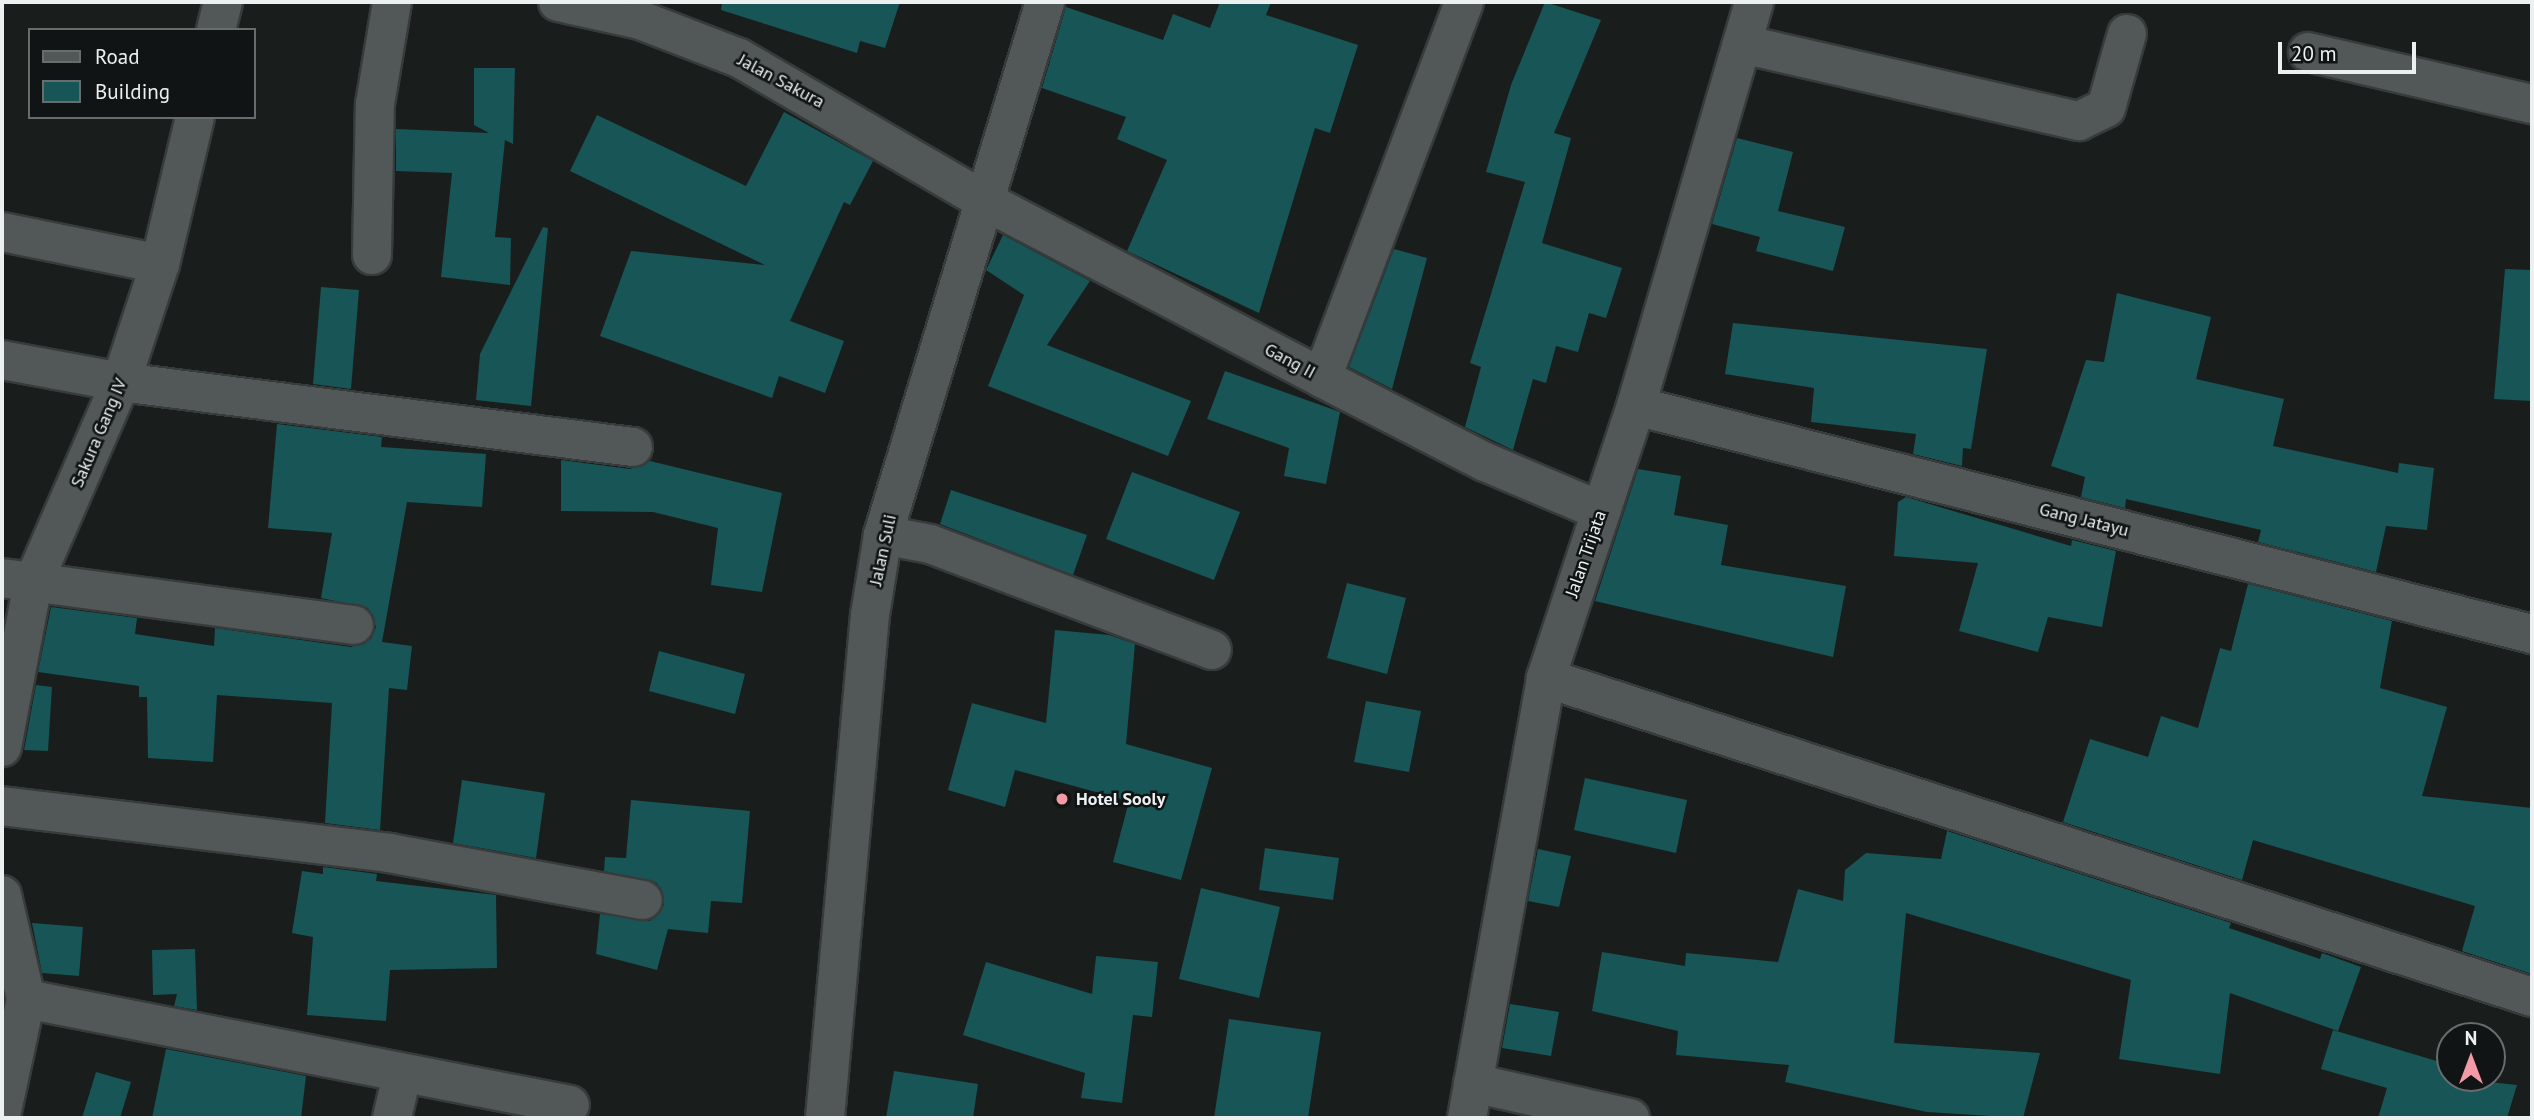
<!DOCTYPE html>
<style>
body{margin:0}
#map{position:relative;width:2534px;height:1120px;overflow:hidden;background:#191e1d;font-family:"PT Sans",sans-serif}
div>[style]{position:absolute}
.building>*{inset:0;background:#175556}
.roads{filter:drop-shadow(2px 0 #383b3b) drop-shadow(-2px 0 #383b3b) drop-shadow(0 2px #383b3b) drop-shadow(0 -2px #383b3b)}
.street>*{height:38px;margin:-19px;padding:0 19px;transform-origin:19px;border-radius:19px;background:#525757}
.secondary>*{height:38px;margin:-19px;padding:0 19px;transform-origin:19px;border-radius:19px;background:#525757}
.dots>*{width:19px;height:19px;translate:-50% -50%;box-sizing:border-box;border:4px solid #101414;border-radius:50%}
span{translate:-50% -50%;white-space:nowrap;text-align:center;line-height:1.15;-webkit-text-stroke:5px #101414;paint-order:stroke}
.street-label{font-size:18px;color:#edf0f0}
.poi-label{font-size:18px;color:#edf0f0;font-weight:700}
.left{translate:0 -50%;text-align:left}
.frame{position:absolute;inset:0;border:4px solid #edf0f0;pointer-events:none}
.legend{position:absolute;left:28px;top:28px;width:228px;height:91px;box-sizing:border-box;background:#101414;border:2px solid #686c6c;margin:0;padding:9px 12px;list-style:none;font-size:21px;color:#edf0f0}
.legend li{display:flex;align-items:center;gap:14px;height:35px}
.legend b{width:35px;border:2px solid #686c6c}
.north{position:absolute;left:2436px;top:1022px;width:70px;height:70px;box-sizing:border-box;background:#101414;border:2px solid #686c6c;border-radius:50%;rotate:0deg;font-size:19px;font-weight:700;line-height:28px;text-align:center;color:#edf0f0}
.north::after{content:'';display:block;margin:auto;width:24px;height:32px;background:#f49aa6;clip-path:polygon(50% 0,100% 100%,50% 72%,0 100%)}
.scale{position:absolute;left:2278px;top:42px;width:138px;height:32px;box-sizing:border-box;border:4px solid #edf0f0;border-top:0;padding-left:9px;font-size:21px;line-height:24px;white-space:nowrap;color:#edf0f0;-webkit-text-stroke:5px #101414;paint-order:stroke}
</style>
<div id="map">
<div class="building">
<div style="clip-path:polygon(722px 2px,900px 2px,885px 48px,860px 41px,857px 53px,721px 10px)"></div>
<div style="clip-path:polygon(1220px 2px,1271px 2px,1266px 15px,1358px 45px,1330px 133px,1315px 128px,1259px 313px,1127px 251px,1167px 160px,1117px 139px,1126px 117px,1042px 88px,1066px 7px,1163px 40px,1173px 14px,1210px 28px)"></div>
<div style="clip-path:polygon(1545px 2px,1601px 20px,1554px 133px,1571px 138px,1542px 243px,1622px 268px,1606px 318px,1589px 313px,1578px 352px,1556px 346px,1546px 383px,1533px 379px,1513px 450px,1465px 427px,1481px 367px,1470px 363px,1525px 182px,1486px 172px,1511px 85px)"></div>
<div style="clip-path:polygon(474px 68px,515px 68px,513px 144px,505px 140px,495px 237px,511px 238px,510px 285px,441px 277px,452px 173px,396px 171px,396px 129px,489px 133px,474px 125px)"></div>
<div style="clip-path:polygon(784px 112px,873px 161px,850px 205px,844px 202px,790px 321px,844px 341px,825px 393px,779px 376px,772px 398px,600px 336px,631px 251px,765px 265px,570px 171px,597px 115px,746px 186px)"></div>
<div style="clip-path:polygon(1737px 138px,1793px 152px,1778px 211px,1845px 227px,1833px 271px,1756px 251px,1760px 237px,1712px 224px)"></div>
<div style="clip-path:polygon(543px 227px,548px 228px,531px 406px,476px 400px,480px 354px)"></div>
<div style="clip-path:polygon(1003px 235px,1090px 281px,1047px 345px,1191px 401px,1168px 456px,988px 386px,1024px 295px,986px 270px)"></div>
<div style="clip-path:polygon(1394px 249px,1427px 258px,1392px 389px,1349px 367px)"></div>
<div style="clip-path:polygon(2505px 269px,2532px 270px,2532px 401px,2494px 399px)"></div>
<div style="clip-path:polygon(321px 287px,359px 290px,351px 389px,313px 384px)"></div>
<div style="clip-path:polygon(2117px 293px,2211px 317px,2196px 379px,2284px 399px,2273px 446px,2398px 473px,2399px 463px,2434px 468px,2427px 530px,2386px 526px,2376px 572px,2258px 542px,2261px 530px,2126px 499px,2125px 508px,2081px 497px,2085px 477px,2051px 466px,2086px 360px,2104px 362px)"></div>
<div style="clip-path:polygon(1733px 323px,1987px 349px,1971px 449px,1963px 448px,1962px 466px,1913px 454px,1916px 434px,1811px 422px,1814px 388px,1725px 374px)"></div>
<div style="clip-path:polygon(1225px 371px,1340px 412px,1326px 484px,1284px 476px,1289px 448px,1207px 419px)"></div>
<div style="clip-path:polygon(277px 424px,382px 437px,381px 447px,486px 454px,482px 507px,407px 502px,382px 642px,412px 646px,407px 690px,389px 688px,380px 830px,325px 823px,332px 703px,217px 695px,213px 762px,148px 758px,147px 697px,139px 697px,139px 686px,38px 672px,51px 607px,137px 618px,135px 634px,214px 646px,215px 628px,351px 647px,371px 639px,376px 627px,368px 608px,321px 598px,332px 533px,268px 528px)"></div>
<div style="clip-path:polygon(561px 460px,630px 469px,650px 461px,782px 493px,762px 592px,711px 585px,718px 528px,653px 512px,561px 511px)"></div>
<div style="clip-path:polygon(1638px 469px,1681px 476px,1674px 515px,1728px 525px,1721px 565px,1846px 586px,1833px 657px,1595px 601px)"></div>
<div style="clip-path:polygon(1132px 472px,1240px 512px,1214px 580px,1106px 539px)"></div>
<div style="clip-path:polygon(951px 490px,1087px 535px,1073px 575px,940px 524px)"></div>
<div style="clip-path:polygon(1906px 497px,2071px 546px,2072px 540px,2116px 551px,2102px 627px,2048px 617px,2038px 652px,1959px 631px,1978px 563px,1894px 556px,1898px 502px)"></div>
<div style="clip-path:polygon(1347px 583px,1406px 598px,1387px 674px,1327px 658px)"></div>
<div style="clip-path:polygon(2248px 584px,2392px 621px,2380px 688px,2447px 707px,2422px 796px,2532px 808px,2532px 974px,2462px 951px,2475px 906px,2253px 840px,2242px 880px,2063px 822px,2090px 739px,2148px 757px,2161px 716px,2198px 728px,2220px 648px,2231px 651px)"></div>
<div style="clip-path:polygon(1055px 630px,1109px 635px,1135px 644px,1126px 744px,1212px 768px,1181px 880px,1113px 862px,1129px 801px,1015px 770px,1005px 807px,948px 790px,972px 703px,1046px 723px)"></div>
<div style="clip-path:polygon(659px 651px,745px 674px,735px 714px,649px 691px)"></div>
<div style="clip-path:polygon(36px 685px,52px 687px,48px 751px,24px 750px)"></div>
<div style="clip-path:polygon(1366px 701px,1421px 711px,1409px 772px,1354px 762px)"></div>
<div style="clip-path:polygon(1585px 778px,1687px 800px,1676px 853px,1574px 830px)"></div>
<div style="clip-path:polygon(462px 780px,545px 793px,536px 858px,453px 843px)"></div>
<div style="clip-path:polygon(631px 800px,750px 811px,742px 903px,711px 901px,708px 933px,668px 929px,657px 970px,596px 954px,600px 914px,650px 921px,664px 905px,657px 883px,604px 871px,605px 857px,626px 858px)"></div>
<div style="clip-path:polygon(1947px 831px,2231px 923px,2229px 928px,2320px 959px,2322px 953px,2361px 967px,2338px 1031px,2230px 993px,2220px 1074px,2119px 1059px,2131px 980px,1906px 913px,1894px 1043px,2040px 1053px,2023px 1118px,1927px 1112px,1785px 1082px,1789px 1065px,1676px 1055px,1678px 1031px,1592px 1011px,1602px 952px,1685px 966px,1686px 953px,1778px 962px,1798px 889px,1843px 901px,1845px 870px,1866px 853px,1941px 859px)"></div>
<div style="clip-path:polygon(1265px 848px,1339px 858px,1333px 900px,1259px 890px)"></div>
<div style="clip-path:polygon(1538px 849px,1571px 856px,1559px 907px,1528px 901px)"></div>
<div style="clip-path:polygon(323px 867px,377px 874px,376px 881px,496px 895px,497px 968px,390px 970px,386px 1021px,307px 1015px,313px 937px,292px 933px,302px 871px,323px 874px)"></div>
<div style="clip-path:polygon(1201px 888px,1280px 907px,1259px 998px,1179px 979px)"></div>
<div style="clip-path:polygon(32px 923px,83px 927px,79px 976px,42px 973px)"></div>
<div style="clip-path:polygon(195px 949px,197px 1010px,174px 1006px,177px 994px,153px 995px,152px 950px)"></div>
<div style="clip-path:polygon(1096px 956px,1158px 962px,1152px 1017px,1133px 1015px,1122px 1103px,1081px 1098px,1085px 1073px,963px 1035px,986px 962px,1092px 994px)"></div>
<div style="clip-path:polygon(1510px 1004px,1559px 1012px,1551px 1056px,1502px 1048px)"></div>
<div style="clip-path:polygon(1229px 1019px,1321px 1032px,1308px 1118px,1214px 1118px)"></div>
<div style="clip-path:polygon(2333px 1030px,2450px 1065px,2450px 1078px,2517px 1085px,2507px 1118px,2378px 1118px,2387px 1088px,2321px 1069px)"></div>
<div style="clip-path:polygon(166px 1049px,306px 1076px,301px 1118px,152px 1118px)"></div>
<div style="clip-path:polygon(894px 1071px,978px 1084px,973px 1118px,886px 1118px)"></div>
<div style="clip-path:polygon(96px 1072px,131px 1082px,120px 1118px,82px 1118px)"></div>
</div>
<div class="roads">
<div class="street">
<div style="left:558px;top:2px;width:84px;rotate:12.4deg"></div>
<div style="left:640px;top:20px;width:106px;rotate:21deg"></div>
<div style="left:739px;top:58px;width:285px;rotate:30.2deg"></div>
<div style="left:985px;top:201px;width:381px;rotate:27.7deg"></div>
<div style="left:1322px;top:378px;width:183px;rotate:27.3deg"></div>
<div style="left:1485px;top:462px;width:126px;rotate:22.9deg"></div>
<div style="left:216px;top:30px;width:29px;rotate:-76deg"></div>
<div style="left:1742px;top:44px;width:346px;rotate:12.9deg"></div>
<div style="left:2079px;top:121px;width:30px;rotate:-26deg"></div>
<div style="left:2106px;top:108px;width:77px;rotate:-74.2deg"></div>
<div style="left:2308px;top:52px;width:230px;rotate:13.1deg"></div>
<div style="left:2px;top:232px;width:161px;rotate:11.4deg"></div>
<div style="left:372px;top:255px;width:151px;rotate:-88.9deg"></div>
<div style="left:375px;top:104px;width:103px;rotate:-80.5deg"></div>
<div style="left:2px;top:360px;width:121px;rotate:10.5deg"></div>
<div style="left:121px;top:382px;width:516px;rotate:7.24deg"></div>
<div style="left:1322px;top:378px;width:402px;rotate:-69.3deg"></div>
<div style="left:1636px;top:406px;width:925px;rotate:14.28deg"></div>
<div style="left:883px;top:535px;width:48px;rotate:10.8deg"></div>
<div style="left:930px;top:544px;width:301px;rotate:20.6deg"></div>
<div style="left:2px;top:578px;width:355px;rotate:7.6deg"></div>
<div style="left:1546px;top:678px;width:1036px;rotate:17.93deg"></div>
<div style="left:2px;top:747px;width:167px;rotate:-79.3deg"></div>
<div style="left:33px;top:583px;width:219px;rotate:-66.4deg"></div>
<div style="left:121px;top:382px;width:124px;rotate:-71.7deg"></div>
<div style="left:160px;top:264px;width:151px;rotate:-76.6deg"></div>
<div style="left:2px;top:806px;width:390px;rotate:6.9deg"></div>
<div style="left:389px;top:853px;width:258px;rotate:10.5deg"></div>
<div style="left:2px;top:895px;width:107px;rotate:77deg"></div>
<div style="left:26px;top:999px;width:115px;rotate:102.1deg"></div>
<div style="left:26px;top:999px;width:554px;rotate:11.03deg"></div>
<div style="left:1473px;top:1083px;width:161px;rotate:12.6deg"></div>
<div style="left:392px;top:1118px;width:44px;rotate:-76.9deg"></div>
<div style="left:1467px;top:1118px;width:447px;rotate:-79.8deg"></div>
<div style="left:1546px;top:678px;width:287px;rotate:-71.7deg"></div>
<div style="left:1636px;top:406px;width:421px;rotate:-73.7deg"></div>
</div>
<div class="secondary">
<div style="left:825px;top:1118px;width:505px;rotate:-84.89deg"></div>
<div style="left:870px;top:615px;width:81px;rotate:-80.8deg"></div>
<div style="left:883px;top:535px;width:557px;rotate:-73.09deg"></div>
</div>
</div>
<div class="dots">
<div style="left:1062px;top:799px;background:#f49aa6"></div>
</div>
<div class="street-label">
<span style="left:781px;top:81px;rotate:28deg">Jalan Sakura</span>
<span style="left:1290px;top:361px;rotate:28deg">Gang II</span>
<span style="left:99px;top:433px;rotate:-67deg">Sakura Gang IV</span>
<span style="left:2084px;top:520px;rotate:14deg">Gang Jatayu</span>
<span style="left:883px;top:550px;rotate:-78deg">Jalan Suli</span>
<span style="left:1586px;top:554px;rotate:-71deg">Jalan Trijata</span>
</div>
<div class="poi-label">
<span class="left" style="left:1076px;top:799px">Hotel Sooly</span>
</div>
<div class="frame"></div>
<ul class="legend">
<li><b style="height:9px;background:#525757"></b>Road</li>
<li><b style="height:19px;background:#175556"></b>Building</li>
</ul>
<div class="north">N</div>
<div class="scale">20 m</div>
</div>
